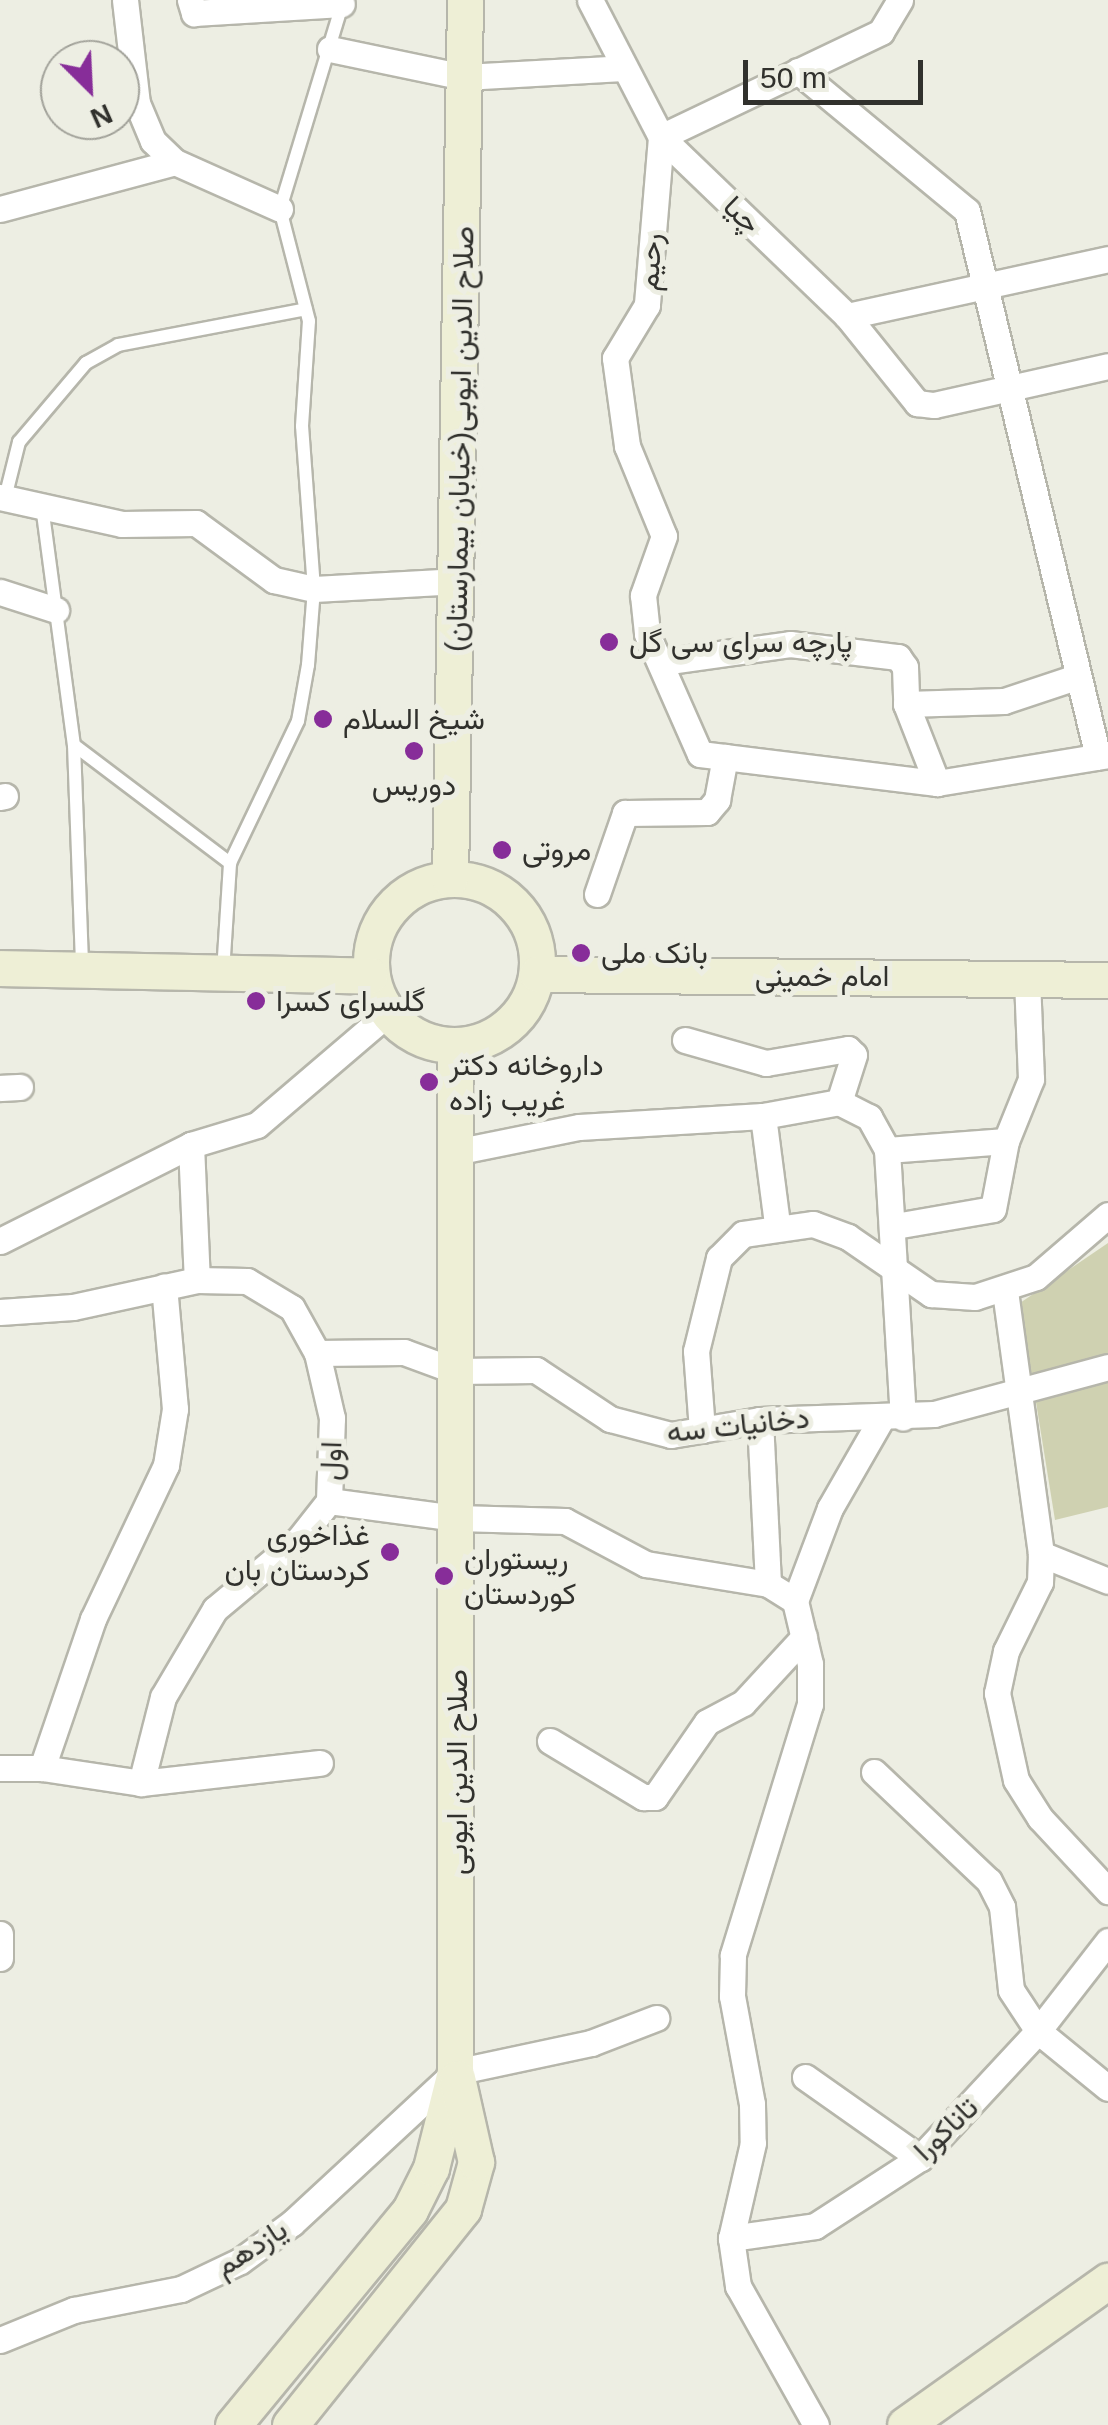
<!DOCTYPE html>
<meta charset="utf-8">
<style>
body{margin:0}
#map{position:relative;width:1108px;height:2425px;overflow:hidden;background:#edeee3;font-family:Helvetica,Vazirmatn,sans-serif}
div>[style]{position:absolute}
.green>*{inset:0;background:#cfd1b1}
.roads{filter:drop-shadow(2px 0 #b6b6ab) drop-shadow(-2px 0 #b6b6ab) drop-shadow(0 2px #b6b6ab) drop-shadow(0 -2px #b6b6ab)}
.lane>*{height:12px;margin:-6px;padding:0 6px;transform-origin:6px;border-radius:6px;background:#fff}
.street>*{height:25px;margin:-12.5px;padding:0 12.5px;transform-origin:12.5px;border-radius:12.5px;background:#fff}
.secondary>*{height:35px;margin:-17.5px;padding:0 17.5px;transform-origin:17.5px;border-radius:17.5px;background:#eeefd6}
.secondary>.ring{margin:-17.5px;padding:0;box-sizing:content-box;background:none;border:35px solid #eeefd6;border-radius:50%}
.dots>*{width:28px;height:28px;translate:-50% -50%;box-sizing:border-box;border:5px solid #edeee3;border-radius:50%}
span{translate:-50% -50%;white-space:nowrap;text-align:center;line-height:1.15;-webkit-text-stroke:10px #edeee3;paint-order:stroke}
.street-label{font-size:30px;color:#31312d}
.poi-label{font-size:30px;color:#31312d}
.left{translate:0 -50%;text-align:left}
.right{translate:-100% -50%;text-align:right}
.north{position:absolute;left:40px;top:40px;width:100px;height:100px;box-sizing:border-box;background:#edeee3;border:2px solid #a2a29a;border-radius:50%;rotate:156deg;font-size:28px;font-weight:700;line-height:40px;text-align:center;color:#31312d}
.north::after{content:'';display:block;margin:auto;width:35px;height:45px;background:#872d99;clip-path:polygon(50% 0,100% 100%,50% 72%,0 100%)}
.scale{position:absolute;left:743px;top:60px;width:180px;height:45px;box-sizing:border-box;border:5px solid #31312d;border-top:0;padding-left:12px;font-size:30px;line-height:35px;white-space:nowrap;color:#31312d;-webkit-text-stroke:8px #edeee3;paint-order:stroke}
</style>
<div id="map">
<div class="green">
<div style="clip-path:polygon(1108px 1243px,1108px 1507px,1055px 1520px,1020px 1303px)"></div>
</div>
<div class="roads">
<div class="lane">
<div style="left:5px;top:498px;width:58px;rotate:-76deg"></div>
<div style="left:19px;top:442px;width:104px;rotate:-49.7deg"></div>
<div style="left:86px;top:363px;width:37px;rotate:-29deg"></div>
<div style="left:118px;top:345px;width:191px;rotate:-10.8deg"></div>
<div style="left:42px;top:506px;width:241px;rotate:82.4deg"></div>
<div style="left:74px;top:745px;width:221px;rotate:87.9deg"></div>
<div style="left:74px;top:745px;width:196px;rotate:37.1deg"></div>
<div style="left:223px;top:972px;width:109px;rotate:-86.3deg"></div>
<div style="left:230px;top:863px;width:157px;rotate:-64.4deg"></div>
<div style="left:298px;top:721px;width:57px;rotate:-79.9deg"></div>
<div style="left:308px;top:665px;width:76px;rotate:-85.5deg"></div>
<div style="left:314px;top:589px;width:163px;rotate:-94.2deg"></div>
<div style="left:302px;top:426px;width:105px;rotate:-86.2deg"></div>
<div style="left:309px;top:321px;width:116px;rotate:-104.5deg"></div>
<div style="left:280px;top:209px;width:216px;rotate:-73.1deg"></div>
</div>
<div class="street">
<div style="left:125px;top:0;width:104px;rotate:83.4deg"></div>
<div style="left:137px;top:103px;width:41px;rotate:67.2deg"></div>
<div style="left:153px;top:141px;width:30px;rotate:44deg"></div>
<div style="left:190px;top:0;width:14px;rotate:73deg"></div>
<div style="left:194px;top:13px;width:148px;rotate:-3.5deg"></div>
<div style="left:590px;top:0;width:154px;rotate:62.6deg"></div>
<div style="left:661px;top:137px;width:258px;rotate:43.9deg"></div>
<div style="left:847px;top:316px;width:112px;rotate:51.2deg"></div>
<div style="left:917px;top:403px;width:17px;rotate:7deg"></div>
<div style="left:934px;top:405px;width:178px;rotate:-12.6deg"></div>
<div style="left:900px;top:0;width:37px;rotate:121deg"></div>
<div style="left:881px;top:32px;width:244px;rotate:154.5deg"></div>
<div style="left:661px;top:137px;width:169px;rotate:94.8deg"></div>
<div style="left:647px;top:305px;width:62px;rotate:121.1deg"></div>
<div style="left:615px;top:358px;width:89px;rotate:82.2deg"></div>
<div style="left:627px;top:446px;width:97px;rotate:67.7deg"></div>
<div style="left:664px;top:536px;width:63px;rotate:109.6deg"></div>
<div style="left:643px;top:595px;width:39px;rotate:84deg"></div>
<div style="left:647px;top:634px;width:131px;rotate:66.2deg"></div>
<div style="left:700px;top:754px;width:239px;rotate:7deg"></div>
<div style="left:937px;top:783px;width:173px;rotate:-9.3deg"></div>
<div style="left:330px;top:49px;width:137px;rotate:11.8deg"></div>
<div style="left:464px;top:77px;width:159px;rotate:-3.2deg"></div>
<div style="left:798px;top:71px;width:219px;rotate:39.6deg"></div>
<div style="left:967px;top:211px;width:561px;rotate:76.51deg"></div>
<div style="left:0;top:209px;width:181px;rotate:-15deg"></div>
<div style="left:175px;top:162px;width:115px;rotate:24.1deg"></div>
<div style="left:847px;top:316px;width:267px;rotate:-12.3deg"></div>
<div style="left:0;top:497px;width:125px;rotate:12.5deg"></div>
<div style="left:122px;top:524px;width:74px;rotate:-0.8deg"></div>
<div style="left:196px;top:523px;width:97px;rotate:36.2deg"></div>
<div style="left:274px;top:580px;width:41px;rotate:12.7deg"></div>
<div style="left:314px;top:589px;width:145px;rotate:-3.2deg"></div>
<div style="left:0;top:592px;width:59px;rotate:17.8deg"></div>
<div style="left:662px;top:662px;width:129px;rotate:-8deg"></div>
<div style="left:790px;top:644px;width:109px;rotate:6.9deg"></div>
<div style="left:898px;top:657px;width:12px;rotate:55deg"></div>
<div style="left:905px;top:667px;width:37px;rotate:88deg"></div>
<div style="left:906px;top:704px;width:85px;rotate:68.6deg"></div>
<div style="left:906px;top:704px;width:98px;rotate:-1.8deg"></div>
<div style="left:1004px;top:701px;width:76px;rotate:-18.4deg"></div>
<div style="left:0;top:797px;width:5px;rotate:-11deg"></div>
<div style="left:597px;top:894px;width:86px;rotate:-70.9deg"></div>
<div style="left:625px;top:813px;width:82px;rotate:-0.7deg"></div>
<div style="left:707px;top:812px;width:16px;rotate:-50deg"></div>
<div style="left:717px;top:800px;width:44px;rotate:-79.5deg"></div>
<div style="left:685px;top:1040px;width:84px;rotate:15.9deg"></div>
<div style="left:766px;top:1063px;width:83px;rotate:-9.7deg"></div>
<div style="left:848px;top:1049px;width:8px;rotate:45deg"></div>
<div style="left:854px;top:1055px;width:49px;rotate:107.7deg"></div>
<div style="left:0;top:1088px;width:20px;rotate:-3deg"></div>
<div style="left:839px;top:1102px;width:34px;rotate:27deg"></div>
<div style="left:869px;top:1117px;width:38px;rotate:61deg"></div>
<div style="left:887px;top:1150px;width:268px;rotate:86.6deg"></div>
<div style="left:763px;top:1116px;width:109px;rotate:82.6deg"></div>
<div style="left:191px;top:1145px;width:135px;rotate:87.5deg"></div>
<div style="left:887px;top:1150px;width:119px;rotate:-4.3deg"></div>
<div style="left:455px;top:1152px;width:126px;rotate:-11.4deg"></div>
<div style="left:579px;top:1127px;width:184px;rotate:-3.4deg"></div>
<div style="left:763px;top:1116px;width:77px;rotate:-10.4deg"></div>
<div style="left:895px;top:1226px;width:99px;rotate:-9.8deg"></div>
<div style="left:993px;top:1209px;width:69px;rotate:-79.2deg"></div>
<div style="left:1006px;top:1141px;width:67px;rotate:-68deg"></div>
<div style="left:1031px;top:1079px;width:101px;rotate:-92.3deg"></div>
<div style="left:0;top:1241px;width:214px;rotate:-26.7deg"></div>
<div style="left:191px;top:1145px;width:69px;rotate:-16.9deg"></div>
<div style="left:257px;top:1125px;width:171px;rotate:-40.5deg"></div>
<div style="left:1005px;top:1291px;width:265px;rotate:82.2deg"></div>
<div style="left:1041px;top:1554px;width:28px;rotate:92deg"></div>
<div style="left:1040px;top:1582px;width:77px;rotate:116.2deg"></div>
<div style="left:1006px;top:1651px;width:43px;rotate:102.1deg"></div>
<div style="left:997px;top:1693px;width:89px;rotate:77.7deg"></div>
<div style="left:1016px;top:1780px;width:45px;rotate:57.7deg"></div>
<div style="left:1040px;top:1818px;width:100px;rotate:47deg"></div>
<div style="left:0;top:1312px;width:73px;rotate:-3.9deg"></div>
<div style="left:73px;top:1307px;width:127px;rotate:-12.3deg"></div>
<div style="left:197px;top:1280px;width:50px;rotate:1.1deg"></div>
<div style="left:247px;top:1281px;width:52px;rotate:31deg"></div>
<div style="left:292px;top:1308px;width:51px;rotate:60.9deg"></div>
<div style="left:317px;top:1353px;width:67px;rotate:77deg"></div>
<div style="left:332px;top:1418px;width:83px;rotate:92.1deg"></div>
<div style="left:329px;top:1501px;width:48px;rotate:128.3deg"></div>
<div style="left:299px;top:1539px;width:109px;rotate:140.2deg"></div>
<div style="left:215px;top:1609px;width:102px;rotate:120.6deg"></div>
<div style="left:163px;top:1697px;width:89px;rotate:104.3deg"></div>
<div style="left:317px;top:1353px;width:87px;rotate:-0.7deg"></div>
<div style="left:404px;top:1352px;width:55px;rotate:20.1deg"></div>
<div style="left:456px;top:1371px;width:80px;rotate:-0.7deg"></div>
<div style="left:536px;top:1370px;width:89px;rotate:33.5deg"></div>
<div style="left:610px;top:1419px;width:63px;rotate:14.7deg"></div>
<div style="left:671px;top:1435px;width:90px;rotate:-9.6deg"></div>
<div style="left:760px;top:1420px;width:174px;rotate:-2deg"></div>
<div style="left:934px;top:1414px;width:180px;rotate:-15.1deg"></div>
<div style="left:760px;top:1420px;width:164px;rotate:87.2deg"></div>
<div style="left:702px;top:1430px;width:79px;rotate:-94.3deg"></div>
<div style="left:696px;top:1351px;width:96px;rotate:-76.1deg"></div>
<div style="left:719px;top:1258px;width:34px;rotate:-45deg"></div>
<div style="left:743px;top:1234px;width:71px;rotate:-8.1deg"></div>
<div style="left:813px;top:1224px;width:37px;rotate:20deg"></div>
<div style="left:848px;top:1237px;width:101px;rotate:34.5deg"></div>
<div style="left:931px;top:1294px;width:44px;rotate:3.9deg"></div>
<div style="left:975px;top:1297px;width:64px;rotate:-18.2deg"></div>
<div style="left:1036px;top:1277px;width:95px;rotate:-40.7deg"></div>
<div style="left:329px;top:1501px;width:129px;rotate:7.6deg"></div>
<div style="left:457px;top:1518px;width:108px;rotate:1.6deg"></div>
<div style="left:565px;top:1521px;width:92px;rotate:28deg"></div>
<div style="left:646px;top:1564px;width:124px;rotate:9.3deg"></div>
<div style="left:768px;top:1584px;width:32px;rotate:32deg"></div>
<div style="left:795px;top:1601px;width:65px;rotate:76.6deg"></div>
<div style="left:810px;top:1664px;width:40px;rotate:90deg"></div>
<div style="left:810px;top:1704px;width:263px;rotate:107.1deg"></div>
<div style="left:733px;top:1955px;width:41px;rotate:91.4deg"></div>
<div style="left:732px;top:1996px;width:110px;rotate:79.5deg"></div>
<div style="left:752px;top:2104px;width:39px;rotate:89deg"></div>
<div style="left:753px;top:2143px;width:98px;rotate:103deg"></div>
<div style="left:731px;top:2238px;width:49px;rotate:81.7deg"></div>
<div style="left:738px;top:2286px;width:159px;rotate:60.7deg"></div>
<div style="left:1041px;top:1554px;width:72px;rotate:21.9deg"></div>
<div style="left:795px;top:1601px;width:99px;rotate:-69.4deg"></div>
<div style="left:830px;top:1508px;width:100px;rotate:-60.1deg"></div>
<div style="left:550px;top:1741px;width:109px;rotate:31.1deg"></div>
<div style="left:643px;top:1797px;width:12px"></div>
<div style="left:655px;top:1797px;width:91px;rotate:-55.3deg"></div>
<div style="left:707px;top:1722px;width:41px;rotate:-27.8deg"></div>
<div style="left:743px;top:1703px;width:90px;rotate:-47.3deg"></div>
<div style="left:0;top:1768px;width:42px"></div>
<div style="left:42px;top:1768px;width:100px;rotate:8.6deg"></div>
<div style="left:141px;top:1783px;width:180px;rotate:-6.4deg"></div>
<div style="left:42px;top:1768px;width:157px;rotate:-71.1deg"></div>
<div style="left:93px;top:1619px;width:170px;rotate:-64.6deg"></div>
<div style="left:166px;top:1465px;width:57px;rotate:-80.9deg"></div>
<div style="left:175px;top:1409px;width:123px;rotate:-95.1deg"></div>
<div style="left:874px;top:1772px;width:158px;rotate:43.5deg"></div>
<div style="left:989px;top:1881px;width:29px;rotate:63deg"></div>
<div style="left:1002px;top:1907px;width:83px;rotate:83.8deg"></div>
<div style="left:1011px;top:1990px;width:49px;rotate:56.6deg"></div>
<div style="left:1038px;top:2031px;width:90px;rotate:39.2deg"></div>
<div style="left:0;top:1934px;width:24px;rotate:90deg"></div>
<div style="left:805px;top:2077px;width:141px;rotate:35.2deg"></div>
<div style="left:731px;top:2238px;width:85px;rotate:-8.1deg"></div>
<div style="left:815px;top:2226px;width:125px;rotate:-32.9deg"></div>
<div style="left:920px;top:2158px;width:173px;rotate:-47.1deg"></div>
<div style="left:1038px;top:2031px;width:114px;rotate:-52.1deg"></div>
<div style="left:0;top:2340px;width:80px;rotate:-22.1deg"></div>
<div style="left:74px;top:2310px;width:109px;rotate:-11.1deg"></div>
<div style="left:181px;top:2289px;width:65px;rotate:-25.4deg"></div>
<div style="left:240px;top:2261px;width:64px;rotate:-36.2deg"></div>
<div style="left:292px;top:2223px;width:222px;rotate:-42.8deg"></div>
<div style="left:455px;top:2072px;width:139px;rotate:-12deg"></div>
<div style="left:591px;top:2043px;width:70px;rotate:-21deg"></div>
</div>
<div class="secondary">
<div class="ring" style="left:371px;top:879px;width:131px;height:131px"></div>
<div style="left:450px;top:879px;width:879px;rotate:-89.02deg"></div>
<div style="left:0;top:968px;width:370px;rotate:1.2deg"></div>
<div style="left:537px;top:974px;width:571px;rotate:0.6deg"></div>
<div style="left:233px;top:2425px;width:278px;rotate:-50.5deg"></div>
<div style="left:410px;top:2210px;width:47px;rotate:-63.4deg"></div>
<div style="left:431px;top:2168px;width:99px;rotate:-76deg"></div>
<div style="left:455px;top:2072px;width:1026px;rotate:-90deg"></div>
<div style="left:290px;top:2425px;width:277px;rotate:-51.3deg"></div>
<div style="left:463px;top:2209px;width:49px;rotate:-74.5deg"></div>
<div style="left:476px;top:2162px;width:86px;rotate:-102.7deg"></div>
<div style="left:905px;top:2425px;width:249px;rotate:-35.4deg"></div>
</div>
</div>
<div class="dots">
<div style="left:609px;top:642px;background:#872d99"></div>
<div style="left:323px;top:719px;background:#872d99"></div>
<div style="left:414px;top:751px;background:#872d99"></div>
<div style="left:502px;top:850px;background:#872d99"></div>
<div style="left:581px;top:953px;background:#872d99"></div>
<div style="left:256px;top:1001px;background:#872d99"></div>
<div style="left:429px;top:1082px;background:#872d99"></div>
<div style="left:390px;top:1552px;background:#872d99"></div>
<div style="left:444px;top:1576px;background:#872d99"></div>
</div>
<div class="street-label">
<span style="left:742px;top:215px;rotate:44deg">چیا</span>
<span style="left:650px;top:262px;rotate:-86deg">رحیم</span>
<span style="left:460px;top:439px;rotate:-89deg">صلاح الدین ایوبی(خیابان بیمارستان)</span>
<span style="left:822px;top:976px">امام خمینی</span>
<span style="left:738px;top:1425px;rotate:-6deg">دخانیات سه</span>
<span style="left:331px;top:1461px;rotate:-88deg">اول</span>
<span style="left:457px;top:1772px;rotate:-90deg">صلاح الدین ایوبی</span>
<span style="left:946px;top:2129px;rotate:-44deg">تاناکورا</span>
<span style="left:251px;top:2248px;rotate:-33deg">یازدهم</span>
</div>
<div class="poi-label">
<span class="left" style="left:629px;top:642px">پارچه سرای سی گل</span>
<span class="left" style="left:343px;top:719px">شیخ السلام</span>
<span style="left:414px;top:785px">دوریس</span>
<span class="left" style="left:522px;top:850px">مروتی</span>
<span class="left" style="left:601px;top:953px">بانک ملی</span>
<span class="left" style="left:276px;top:1001px">گلسرای کسرا</span>
<span class="left" style="left:449px;top:1082px">داروخانه دکتر<br>غریب زاده</span>
<span class="right" style="left:370px;top:1552px">غذاخوری<br>کردستان بان</span>
<span class="left" style="left:464px;top:1576px">ریستوران<br>کوردستان</span>
</div>
<div class="north">N</div>
<div class="scale">50 m</div>
</div>
